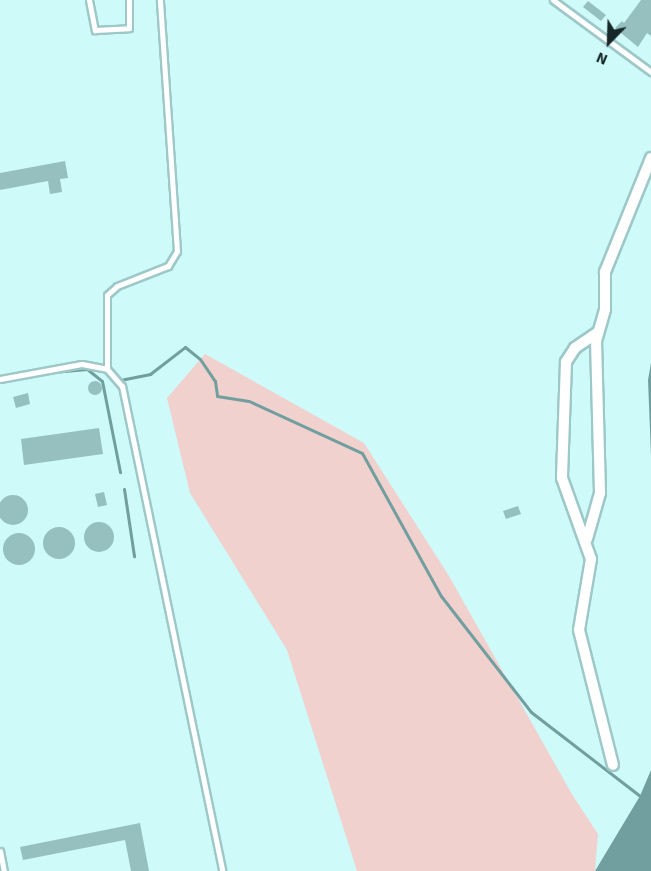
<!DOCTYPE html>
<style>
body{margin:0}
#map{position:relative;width:651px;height:871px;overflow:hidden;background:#cefaf9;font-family:"Source Sans 3",sans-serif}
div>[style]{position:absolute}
.green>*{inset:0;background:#f0d1ce}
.water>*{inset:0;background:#719e9e}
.stream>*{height:3px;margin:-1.5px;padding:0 1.5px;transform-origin:1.5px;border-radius:1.5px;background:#719e9e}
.building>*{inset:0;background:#96c0c0}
.round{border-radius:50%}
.roads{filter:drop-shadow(2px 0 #9ec8c8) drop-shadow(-2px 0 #9ec8c8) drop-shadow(0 2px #9ec8c8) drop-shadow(0 -2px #9ec8c8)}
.lane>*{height:5px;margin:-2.5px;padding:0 2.5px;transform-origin:2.5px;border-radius:2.5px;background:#fff}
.street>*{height:10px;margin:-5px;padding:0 5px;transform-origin:5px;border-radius:5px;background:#fff}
span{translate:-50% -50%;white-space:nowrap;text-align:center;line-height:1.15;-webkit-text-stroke:6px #cefaf9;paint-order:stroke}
.north{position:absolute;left:579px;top:12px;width:60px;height:60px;-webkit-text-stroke:4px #cefaf9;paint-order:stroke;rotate:203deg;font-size:16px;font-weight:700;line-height:24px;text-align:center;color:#172828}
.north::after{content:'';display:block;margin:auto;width:21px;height:27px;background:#172828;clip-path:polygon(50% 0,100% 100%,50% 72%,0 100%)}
</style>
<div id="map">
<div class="green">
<div style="clip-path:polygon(205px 354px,364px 443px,449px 576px,573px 796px,598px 834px,595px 871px,357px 871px,287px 650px,190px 493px,167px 398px)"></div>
</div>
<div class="water">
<div style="clip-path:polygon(651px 363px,651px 456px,648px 380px)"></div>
<div style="clip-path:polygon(651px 770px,651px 871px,595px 871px,640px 796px)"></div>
</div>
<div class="stream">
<div style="left:53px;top:372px;width:34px;rotate:-5deg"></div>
<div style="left:87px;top:369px;width:19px;rotate:39deg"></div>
<div style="left:102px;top:381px;width:93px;rotate:78.8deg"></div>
<div style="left:120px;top:380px;width:31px;rotate:-11deg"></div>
<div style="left:150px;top:374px;width:44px;rotate:-37.6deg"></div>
<div style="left:185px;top:347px;width:19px;rotate:39deg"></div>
<div style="left:200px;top:359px;width:27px;rotate:56deg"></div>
<div style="left:215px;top:381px;width:15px;rotate:82deg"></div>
<div style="left:217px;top:396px;width:32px;rotate:9deg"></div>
<div style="left:249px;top:401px;width:124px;rotate:24.7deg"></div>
<div style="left:362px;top:453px;width:163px;rotate:61.1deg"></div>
<div style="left:441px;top:596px;width:147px;rotate:52.2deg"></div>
<div style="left:531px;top:712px;width:138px;rotate:37.6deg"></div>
<div style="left:124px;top:489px;width:68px;rotate:81.5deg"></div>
</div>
<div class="building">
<div style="clip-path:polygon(641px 0,651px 0,651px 36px,647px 33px,638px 47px,615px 28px,622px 21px,624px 23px)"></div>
<div style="clip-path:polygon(588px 1px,606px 15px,601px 21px,583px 7px)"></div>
<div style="clip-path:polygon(65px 161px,68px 178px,60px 179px,62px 192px,50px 194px,48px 181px,0 190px,0 173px)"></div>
<div class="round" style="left:88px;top:381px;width:14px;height:14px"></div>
<div style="clip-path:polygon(28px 393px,30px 404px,16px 408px,13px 397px)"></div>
<div style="clip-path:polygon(99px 428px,103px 454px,24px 465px,21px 439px)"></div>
<div style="clip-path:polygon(104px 492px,107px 505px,98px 507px,95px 494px)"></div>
<div class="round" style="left:-2px;top:495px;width:30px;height:30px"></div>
<div style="clip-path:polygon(518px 506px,521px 514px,506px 519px,503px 511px)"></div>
<div class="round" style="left:84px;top:522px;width:30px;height:30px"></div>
<div class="round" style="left:43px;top:527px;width:32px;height:32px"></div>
<div class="round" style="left:3px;top:533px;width:32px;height:32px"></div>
<div style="clip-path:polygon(140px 823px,149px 871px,131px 871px,125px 840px,23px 860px,20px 847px)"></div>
</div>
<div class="roads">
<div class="lane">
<div style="left:89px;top:0;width:31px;rotate:79deg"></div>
<div style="left:95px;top:30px;width:34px;rotate:-3deg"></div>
<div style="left:129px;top:28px;width:28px;rotate:-90deg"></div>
<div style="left:553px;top:0;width:122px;rotate:36.3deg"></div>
<div style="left:107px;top:369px;width:74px;rotate:-90deg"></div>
<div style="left:107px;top:295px;width:13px;rotate:-42deg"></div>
<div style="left:117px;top:286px;width:55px;rotate:-21.4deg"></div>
<div style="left:168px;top:266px;width:17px;rotate:-59deg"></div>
<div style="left:177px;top:251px;width:252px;rotate:-93.9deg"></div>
<div style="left:0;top:379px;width:83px;rotate:-10.4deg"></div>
<div style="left:82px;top:364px;width:25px;rotate:11deg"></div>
<div style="left:107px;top:369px;width:23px;rotate:49deg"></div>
<div style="left:122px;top:386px;width:495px;rotate:78.3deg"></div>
<div style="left:0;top:851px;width:20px;rotate:79deg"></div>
</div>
<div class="street">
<div style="left:597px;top:333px;width:27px;rotate:146deg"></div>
<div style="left:575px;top:348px;width:17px;rotate:123deg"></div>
<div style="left:566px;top:362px;width:116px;rotate:92deg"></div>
<div style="left:562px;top:478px;width:86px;rotate:70.3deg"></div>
<div style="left:591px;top:559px;width:72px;rotate:99.6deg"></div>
<div style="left:579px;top:630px;width:139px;rotate:75.9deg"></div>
<div style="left:587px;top:539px;width:48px;rotate:-74.2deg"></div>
<div style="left:600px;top:493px;width:152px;rotate:-91.5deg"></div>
<div style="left:596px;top:341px;width:33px;rotate:-74deg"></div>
<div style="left:605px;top:309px;width:37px;rotate:-90deg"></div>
<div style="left:605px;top:272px;width:123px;rotate:-68deg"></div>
</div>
</div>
<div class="north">N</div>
</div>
